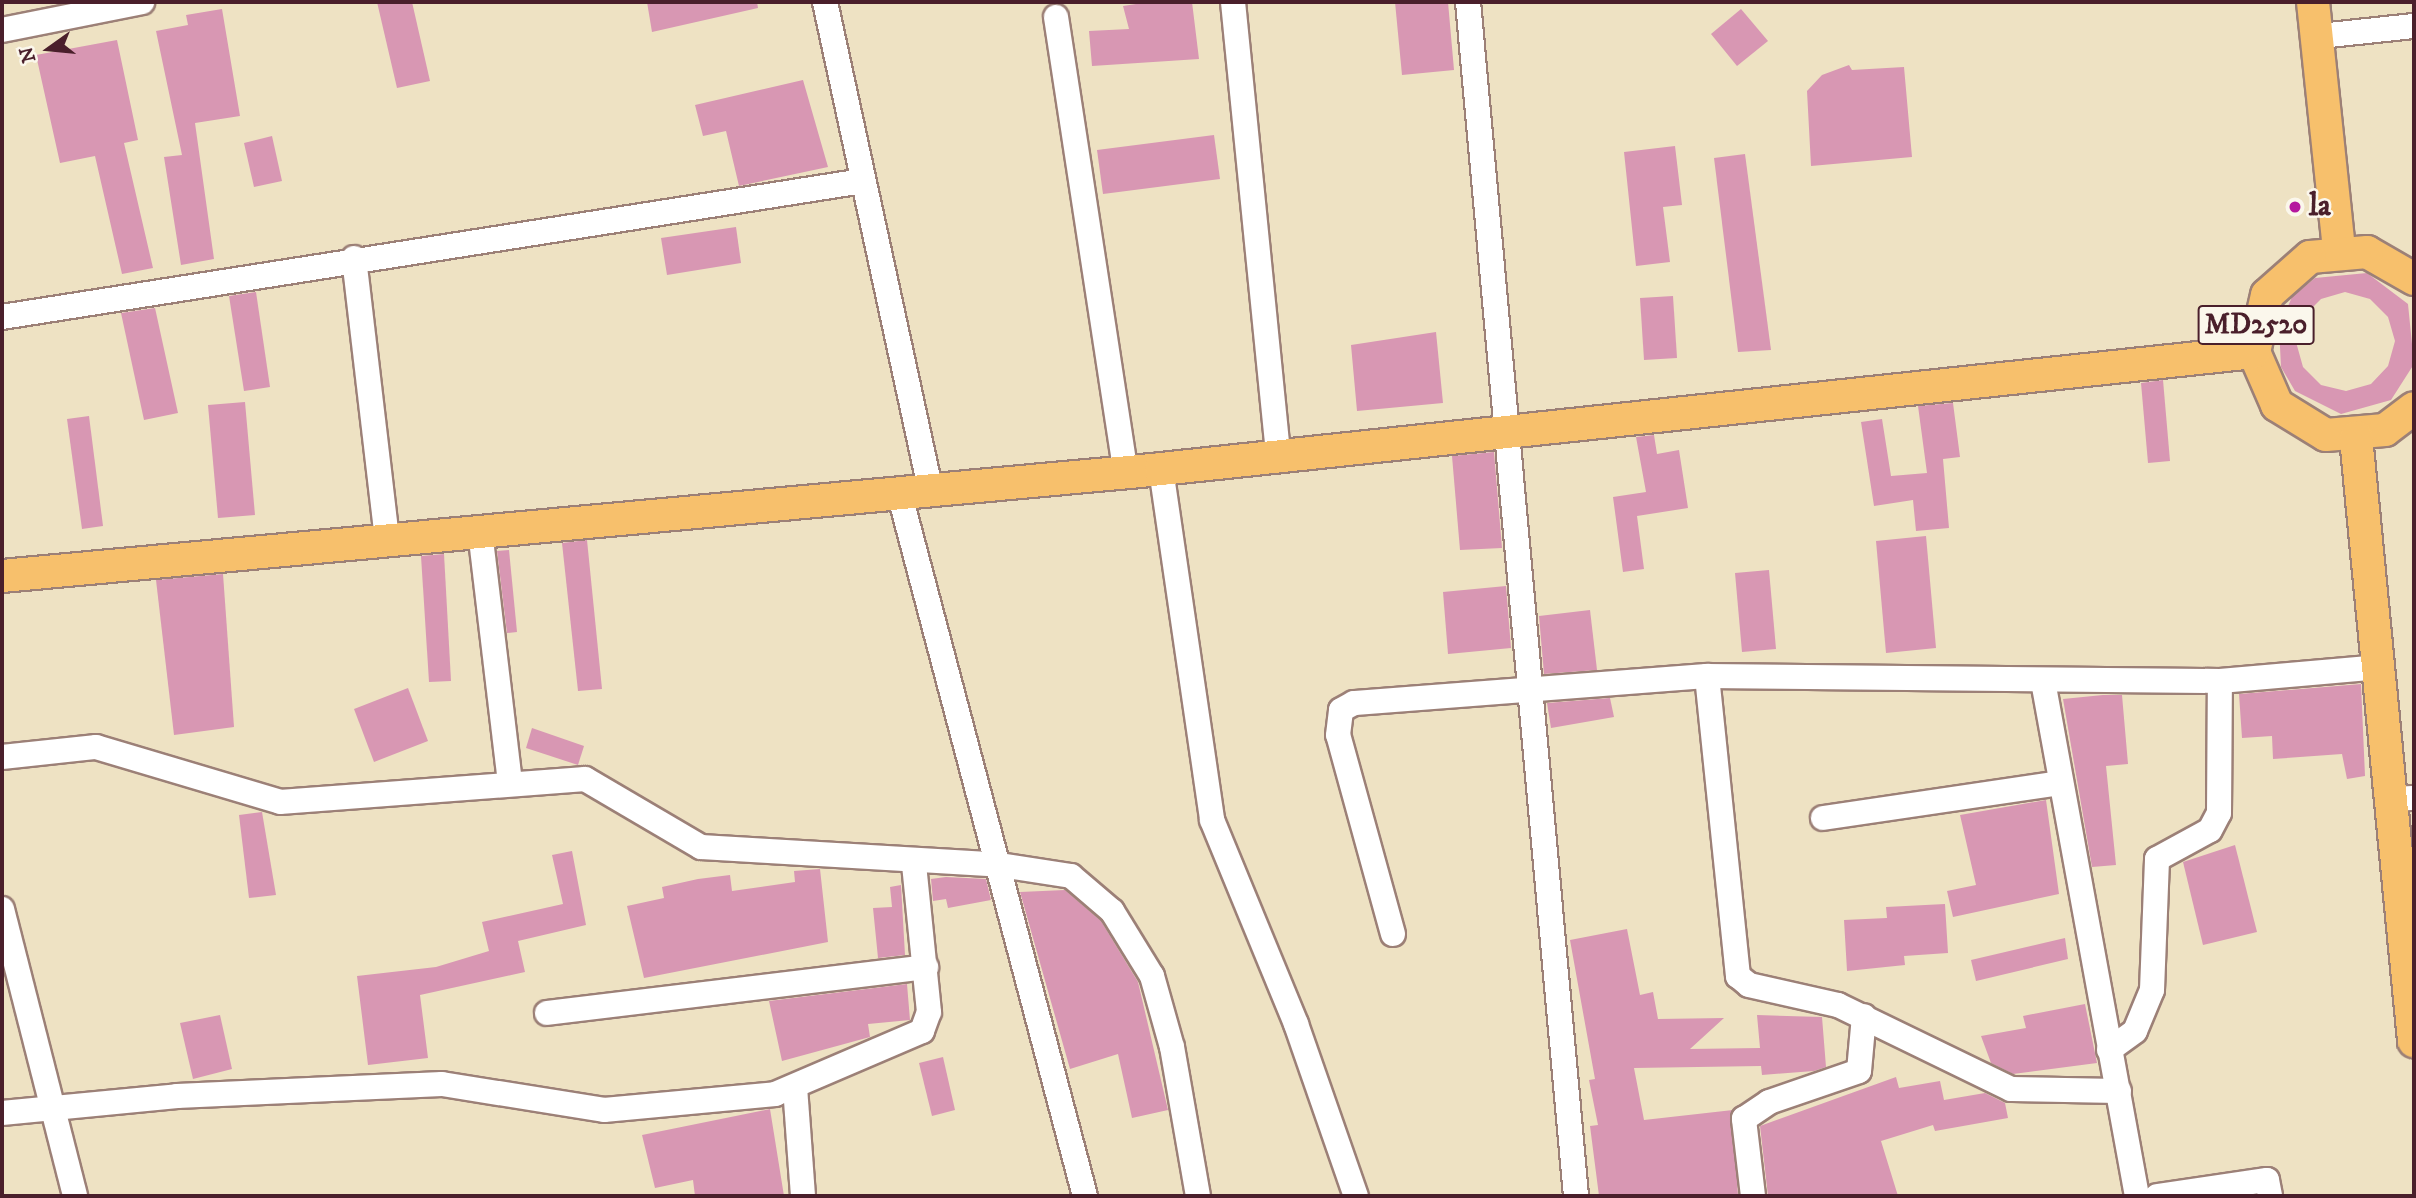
<!DOCTYPE html>
<style>
body{margin:0}
#map{position:relative;width:2416px;height:1198px;overflow:hidden;background:#eee2c3;font-family:"IM FELL DW Pica",serif}
div>[style]{position:absolute}
.building>*{inset:0;background:#d897b3}
.roads{filter:drop-shadow(2px 0 #9c8077) drop-shadow(-2px 0 #9c8077) drop-shadow(0 2px #9c8077) drop-shadow(0 -2px #9c8077)}
.minor>*{height:24px;margin:-12px;padding:0 12px;transform-origin:12px;border-radius:12px;background:#fff}
.major>*{height:32px;margin:-16px;padding:0 16px;transform-origin:16px;border-radius:16px;background:#f7c06c}
.dots>*{width:19px;height:19px;translate:-50% -50%;box-sizing:border-box;border:4px solid #fbf7ec;border-radius:50%}
span{translate:-50% -50%;white-space:nowrap;text-align:center;line-height:1.15;-webkit-text-stroke:5px #fbf7ec;paint-order:stroke}
.shield-label span{padding:2px 5px;background:#fbf7ec;border:2px solid;border-radius:5px;-webkit-text-stroke-width:0}
.shield-label{font-size:28px;color:#4a1f2b;font-weight:700}
.poi-label{font-size:30px;color:#4a1f2b;font-weight:700}
.left{translate:0 -50%;text-align:left}
.frame{position:absolute;inset:0;border:4px solid #4a1f2b;pointer-events:none}
.north{position:absolute;left:14px;top:14px;width:70px;height:70px;-webkit-text-stroke:5px #fbf7ec;paint-order:stroke;rotate:255deg;font-size:19px;font-weight:700;line-height:28px;text-align:center;color:#4a1f2b}
.north::after{content:'';display:block;margin:auto;width:24px;height:32px;background:#4a1f2b;clip-path:polygon(50% 0,100% 100%,50% 72%,0 100%)}
</style>
<div id="map">
<div class="building">
<div style="clip-path:polygon(377px 2px,412px 2px,430px 81px,397px 88px)"></div>
<div style="clip-path:polygon(647px 2px,757px 2px,758px 8px,652px 32px)"></div>
<div style="clip-path:polygon(1149px 2px,1192px 2px,1199px 59px,1092px 66px,1089px 31px,1129px 29px,1123px 6px)"></div>
<div style="clip-path:polygon(1395px 2px,1448px 2px,1454px 70px,1402px 75px)"></div>
<div style="clip-path:polygon(222px 9px,240px 116px,195px 123px,214px 259px,181px 265px,164px 157px,182px 155px,156px 31px,188px 25px,186px 15px)"></div>
<div style="clip-path:polygon(1741px 9px,1768px 41px,1737px 66px,1711px 34px)"></div>
<div style="clip-path:polygon(117px 40px,138px 140px,124px 143px,153px 268px,122px 274px,95px 156px,60px 163px,36px 55px)"></div>
<div style="clip-path:polygon(1849px 65px,1852px 70px,1904px 67px,1912px 157px,1811px 166px,1807px 91px,1822px 75px)"></div>
<div style="clip-path:polygon(803px 80px,828px 167px,739px 186px,726px 131px,703px 136px,695px 105px)"></div>
<div style="clip-path:polygon(1214px 135px,1220px 179px,1103px 194px,1097px 150px)"></div>
<div style="clip-path:polygon(272px 136px,282px 181px,254px 187px,244px 143px)"></div>
<div style="clip-path:polygon(1675px 146px,1682px 205px,1663px 207px,1670px 262px,1636px 266px,1624px 152px)"></div>
<div style="clip-path:polygon(1745px 154px,1771px 350px,1738px 352px,1714px 158px)"></div>
<div style="clip-path:polygon(736px 227px,741px 263px,667px 275px,661px 238px)"></div>
<div style="clip-path:polygon(evenodd,2367px 273px,2408px 304px,2414px 364px,2391px 400px,2341px 414px,2295px 391px,2281px 367px,2279px 327px,2292px 297px,2315px 278px,2367px 273px,2345px 292px,2370px 299px,2388px 317px,2395px 341px,2388px 366px,2371px 384px,2346px 391px,2321px 385px,2303px 367px,2296px 342px,2302px 318px,2321px 299px,2345px 292px)"></div>
<div style="clip-path:polygon(256px 292px,270px 387px,244px 391px,229px 296px)"></div>
<div style="clip-path:polygon(1673px 296px,1677px 358px,1644px 360px,1640px 298px)"></div>
<div style="clip-path:polygon(155px 308px,178px 413px,144px 420px,121px 313px)"></div>
<div style="clip-path:polygon(1436px 332px,1443px 403px,1357px 411px,1351px 345px)"></div>
<div style="clip-path:polygon(2163px 380px,2170px 461px,2148px 463px,2141px 383px)"></div>
<div style="clip-path:polygon(245px 402px,255px 515px,218px 518px,208px 405px)"></div>
<div style="clip-path:polygon(1953px 403px,1960px 457px,1943px 459px,1949px 528px,1916px 531px,1913px 500px,1874px 506px,1861px 422px,1882px 419px,1891px 476px,1927px 473px,1918px 406px)"></div>
<div style="clip-path:polygon(89px 416px,103px 526px,82px 529px,67px 419px)"></div>
<div style="clip-path:polygon(1654px 435px,1657px 454px,1679px 450px,1688px 508px,1637px 516px,1644px 569px,1623px 572px,1613px 497px,1646px 492px,1636px 437px)"></div>
<div style="clip-path:polygon(1494px 452px,1502px 548px,1460px 550px,1452px 456px)"></div>
<div style="clip-path:polygon(1926px 536px,1936px 648px,1886px 653px,1876px 541px)"></div>
<div style="clip-path:polygon(587px 540px,602px 689px,578px 691px,562px 543px)"></div>
<div style="clip-path:polygon(509px 550px,517px 632px,507px 633px,497px 551px)"></div>
<div style="clip-path:polygon(444px 554px,451px 681px,429px 682px,421px 556px)"></div>
<div style="clip-path:polygon(1769px 570px,1776px 649px,1742px 652px,1735px 573px)"></div>
<div style="clip-path:polygon(223px 574px,234px 727px,174px 735px,156px 580px)"></div>
<div style="clip-path:polygon(1506px 586px,1511px 648px,1448px 654px,1443px 592px)"></div>
<div style="clip-path:polygon(1590px 610px,1597px 670px,1544px 674px,1539px 616px)"></div>
<div style="clip-path:polygon(2361px 684px,2365px 776px,2347px 779px,2342px 754px,2273px 759px,2272px 736px,2242px 738px,2239px 694px)"></div>
<div style="clip-path:polygon(408px 688px,428px 741px,374px 762px,354px 709px)"></div>
<div style="clip-path:polygon(2103px 695px,2122px 695px,2128px 764px,2106px 766px,2116px 865px,2092px 867px,2063px 699px)"></div>
<div style="clip-path:polygon(1610px 698px,1614px 717px,1551px 728px,1547px 703px)"></div>
<div style="clip-path:polygon(532px 728px,584px 746px,578px 765px,526px 748px)"></div>
<div style="clip-path:polygon(2046px 800px,2059px 894px,1953px 917px,1947px 891px,1976px 885px,1960px 815px)"></div>
<div style="clip-path:polygon(262px 812px,276px 895px,249px 898px,239px 815px)"></div>
<div style="clip-path:polygon(2235px 845px,2257px 932px,2203px 945px,2183px 862px)"></div>
<div style="clip-path:polygon(572px 851px,586px 925px,518px 941px,525px 972px,420px 995px,428px 1058px,368px 1065px,357px 976px,436px 967px,489px 951px,482px 922px,563px 904px,552px 855px)"></div>
<div style="clip-path:polygon(820px 869px,828px 942px,644px 978px,627px 906px,664px 898px,662px 887px,698px 879px,730px 875px,732px 891px,795px 882px,794px 871px)"></div>
<div style="clip-path:polygon(946px 877px,986px 879px,991px 900px,948px 908px,946px 899px,933px 901px,931px 879px)"></div>
<div style="clip-path:polygon(901px 885px,905px 955px,878px 958px,873px 908px,892px 907px,890px 887px)"></div>
<div style="clip-path:polygon(1065px 890px,1101px 921px,1138px 982px,1168px 1110px,1132px 1118px,1118px 1054px,1070px 1069px,1020px 892px)"></div>
<div style="clip-path:polygon(1945px 904px,1948px 953px,1904px 956px,1905px 965px,1847px 971px,1844px 920px,1887px 918px,1886px 907px)"></div>
<div style="clip-path:polygon(1627px 929px,1640px 995px,1653px 992px,1658px 1019px,1724px 1018px,1690px 1049px,1760px 1048px,1757px 1015px,1822px 1017px,1826px 1067px,1814px 1071px,1762px 1075px,1761px 1066px,1634px 1068px,1644px 1120px,1733px 1110px,1738px 1196px,1599px 1196px,1590px 1126px,1598px 1125px,1589px 1080px,1595px 1079px,1570px 940px)"></div>
<div style="clip-path:polygon(2065px 938px,2068px 959px,1976px 981px,1971px 960px)"></div>
<div style="clip-path:polygon(907px 984px,910px 1020px,868px 1024px,870px 1037px,782px 1061px,769px 1001px)"></div>
<div style="clip-path:polygon(2085px 1004px,2097px 1063px,2013px 1074px,1991px 1063px,1981px 1036px,2026px 1028px,2023px 1016px)"></div>
<div style="clip-path:polygon(220px 1015px,232px 1069px,193px 1079px,180px 1023px)"></div>
<div style="clip-path:polygon(943px 1057px,955px 1110px,932px 1116px,919px 1063px)"></div>
<div style="clip-path:polygon(1896px 1077px,1899px 1088px,1940px 1081px,1944px 1100px,1985px 1093px,2005px 1103px,2008px 1118px,1935px 1131px,1933px 1125px,1881px 1141px,1898px 1196px,1768px 1196px,1760px 1126px)"></div>
<div style="clip-path:polygon(770px 1109px,784px 1196px,695px 1196px,693px 1180px,655px 1188px,642px 1135px)"></div>
</div>
<div class="roads">
<div class="minor">
<div style="left:825px;top:2px;width:498px;rotate:77.8deg"></div>
<div style="left:1233px;top:2px;width:455px;rotate:84.3deg"></div>
<div style="left:1468px;top:2px;width:1199px;rotate:84.83deg"></div>
<div style="left:1056px;top:17px;width:460px;rotate:81.3deg"></div>
<div style="left:2px;top:30px;width:143px;rotate:-11.3deg"></div>
<div style="left:2320px;top:36px;width:95px;rotate:-6.1deg"></div>
<div style="left:354px;top:258px;width:284px;rotate:83.3deg"></div>
<div style="left:2px;top:317px;width:872px;rotate:-8.98deg"></div>
<div style="left:1161px;top:469px;width:355px;rotate:81.7deg"></div>
<div style="left:1212px;top:820px;width:221px;rotate:67.6deg"></div>
<div style="left:1296px;top:1024px;width:182px;rotate:70.8deg"></div>
<div style="left:899px;top:492px;width:728px;rotate:75.2deg"></div>
<div style="left:480px;top:531px;width:252px;rotate:83.2deg"></div>
<div style="left:1707px;top:676px;width:302px;rotate:84.1deg"></div>
<div style="left:1738px;top:976px;width:14px;rotate:39deg"></div>
<div style="left:1749px;top:985px;width:91px;rotate:12.7deg"></div>
<div style="left:1838px;top:1005px;width:192px;rotate:25.9deg"></div>
<div style="left:2011px;top:1089px;width:108px;rotate:1.1deg"></div>
<div style="left:2043px;top:681px;width:524px;rotate:79.66deg"></div>
<div style="left:2px;top:757px;width:95px;rotate:-6.1deg"></div>
<div style="left:96px;top:747px;width:192px;rotate:16.6deg"></div>
<div style="left:280px;top:802px;width:306px;rotate:-4.3deg"></div>
<div style="left:585px;top:779px;width:134px;rotate:30.4deg"></div>
<div style="left:701px;top:847px;width:300px;rotate:3.4deg"></div>
<div style="left:1000px;top:865px;width:72px;rotate:8.8deg"></div>
<div style="left:1071px;top:876px;width:54px;rotate:40.5deg"></div>
<div style="left:1112px;top:911px;width:76px;rotate:58.4deg"></div>
<div style="left:1152px;top:976px;width:74px;rotate:74.3deg"></div>
<div style="left:1172px;top:1047px;width:151px;rotate:80.1deg"></div>
<div style="left:2393px;top:799px;width:21px;rotate:-3deg"></div>
<div style="left:1823px;top:818px;width:239px;rotate:-8.4deg"></div>
<div style="left:2px;top:909px;width:296px;rotate:75.7deg"></div>
<div style="left:1393px;top:934px;width:206px;rotate:-105.4deg"></div>
<div style="left:1338px;top:735px;width:25px;rotate:-83deg"></div>
<div style="left:1341px;top:710px;width:15px;rotate:-28deg"></div>
<div style="left:1354px;top:703px;width:354px;rotate:-4.4deg"></div>
<div style="left:1707px;top:676px;width:513px;rotate:0.56deg"></div>
<div style="left:2220px;top:681px;width:161px;rotate:-5deg"></div>
<div style="left:547px;top:1013px;width:382px;rotate:-6.9deg"></div>
<div style="left:2109px;top:1050px;width:32px;rotate:-36deg"></div>
<div style="left:2135px;top:1031px;width:44px;rotate:-67.5deg"></div>
<div style="left:2152px;top:990px;width:131px;rotate:-87.8deg"></div>
<div style="left:2157px;top:859px;width:60px;rotate:-28.7deg"></div>
<div style="left:2210px;top:830px;width:19px;rotate:-62deg"></div>
<div style="left:2219px;top:813px;width:132px;rotate:-89.6deg"></div>
<div style="left:795px;top:1087px;width:109px;rotate:85.8deg"></div>
<div style="left:2px;top:1113px;width:176px;rotate:-5.5deg"></div>
<div style="left:177px;top:1096px;width:265px;rotate:-2.6deg"></div>
<div style="left:442px;top:1084px;width:164px;rotate:9.1deg"></div>
<div style="left:604px;top:1110px;width:172px;rotate:-5.3deg"></div>
<div style="left:775px;top:1094px;width:160px;rotate:-23.2deg"></div>
<div style="left:922px;top:1031px;width:20px;rotate:-70deg"></div>
<div style="left:929px;top:1012px;width:149px;rotate:-95.8deg"></div>
<div style="left:1753px;top:1196px;width:78px;rotate:-96.7deg"></div>
<div style="left:1744px;top:1119px;width:30px;rotate:-34deg"></div>
<div style="left:1769px;top:1102px;width:95px;rotate:-19deg"></div>
<div style="left:1859px;top:1071px;width:55px;rotate:-84.8deg"></div>
<div style="left:2157px;top:1196px;width:111px;rotate:-8.3deg"></div>
<div style="left:2267px;top:1180px;width:16px;rotate:79deg"></div>
</div>
<div class="major">
<div style="left:2313px;top:2px;width:249px;rotate:84deg"></div>
<div style="left:2414px;top:279px;width:54px;rotate:-150.1deg"></div>
<div style="left:2367px;top:252px;width:57px;rotate:175deg"></div>
<div style="left:2310px;top:257px;width:57px;rotate:138.5deg"></div>
<div style="left:2267px;top:295px;width:58px;rotate:102.8deg"></div>
<div style="left:2254px;top:352px;width:58px;rotate:66.5deg"></div>
<div style="left:2277px;top:405px;width:57px;rotate:31.5deg"></div>
<div style="left:2326px;top:435px;width:59px;rotate:-4.8deg"></div>
<div style="left:2385px;top:430px;width:36px;rotate:-37deg"></div>
<div style="left:2356px;top:437px;width:607px;rotate:84.51deg"></div>
<div style="left:2px;top:576px;width:1164px;rotate:-5.27deg"></div>
<div style="left:1161px;top:469px;width:1099px;rotate:-6.11deg"></div>
</div>
</div>
<div class="dots">
<div style="left:2295px;top:207px;background:#b5179e"></div>
</div>
<div class="shield-label">
<span style="left:2256px;top:325px">MD2520</span>
</div>
<div class="poi-label">
<span class="left" style="left:2309px;top:207px">la</span>
</div>
<div class="frame"></div>
<div class="north">N</div>
</div>
